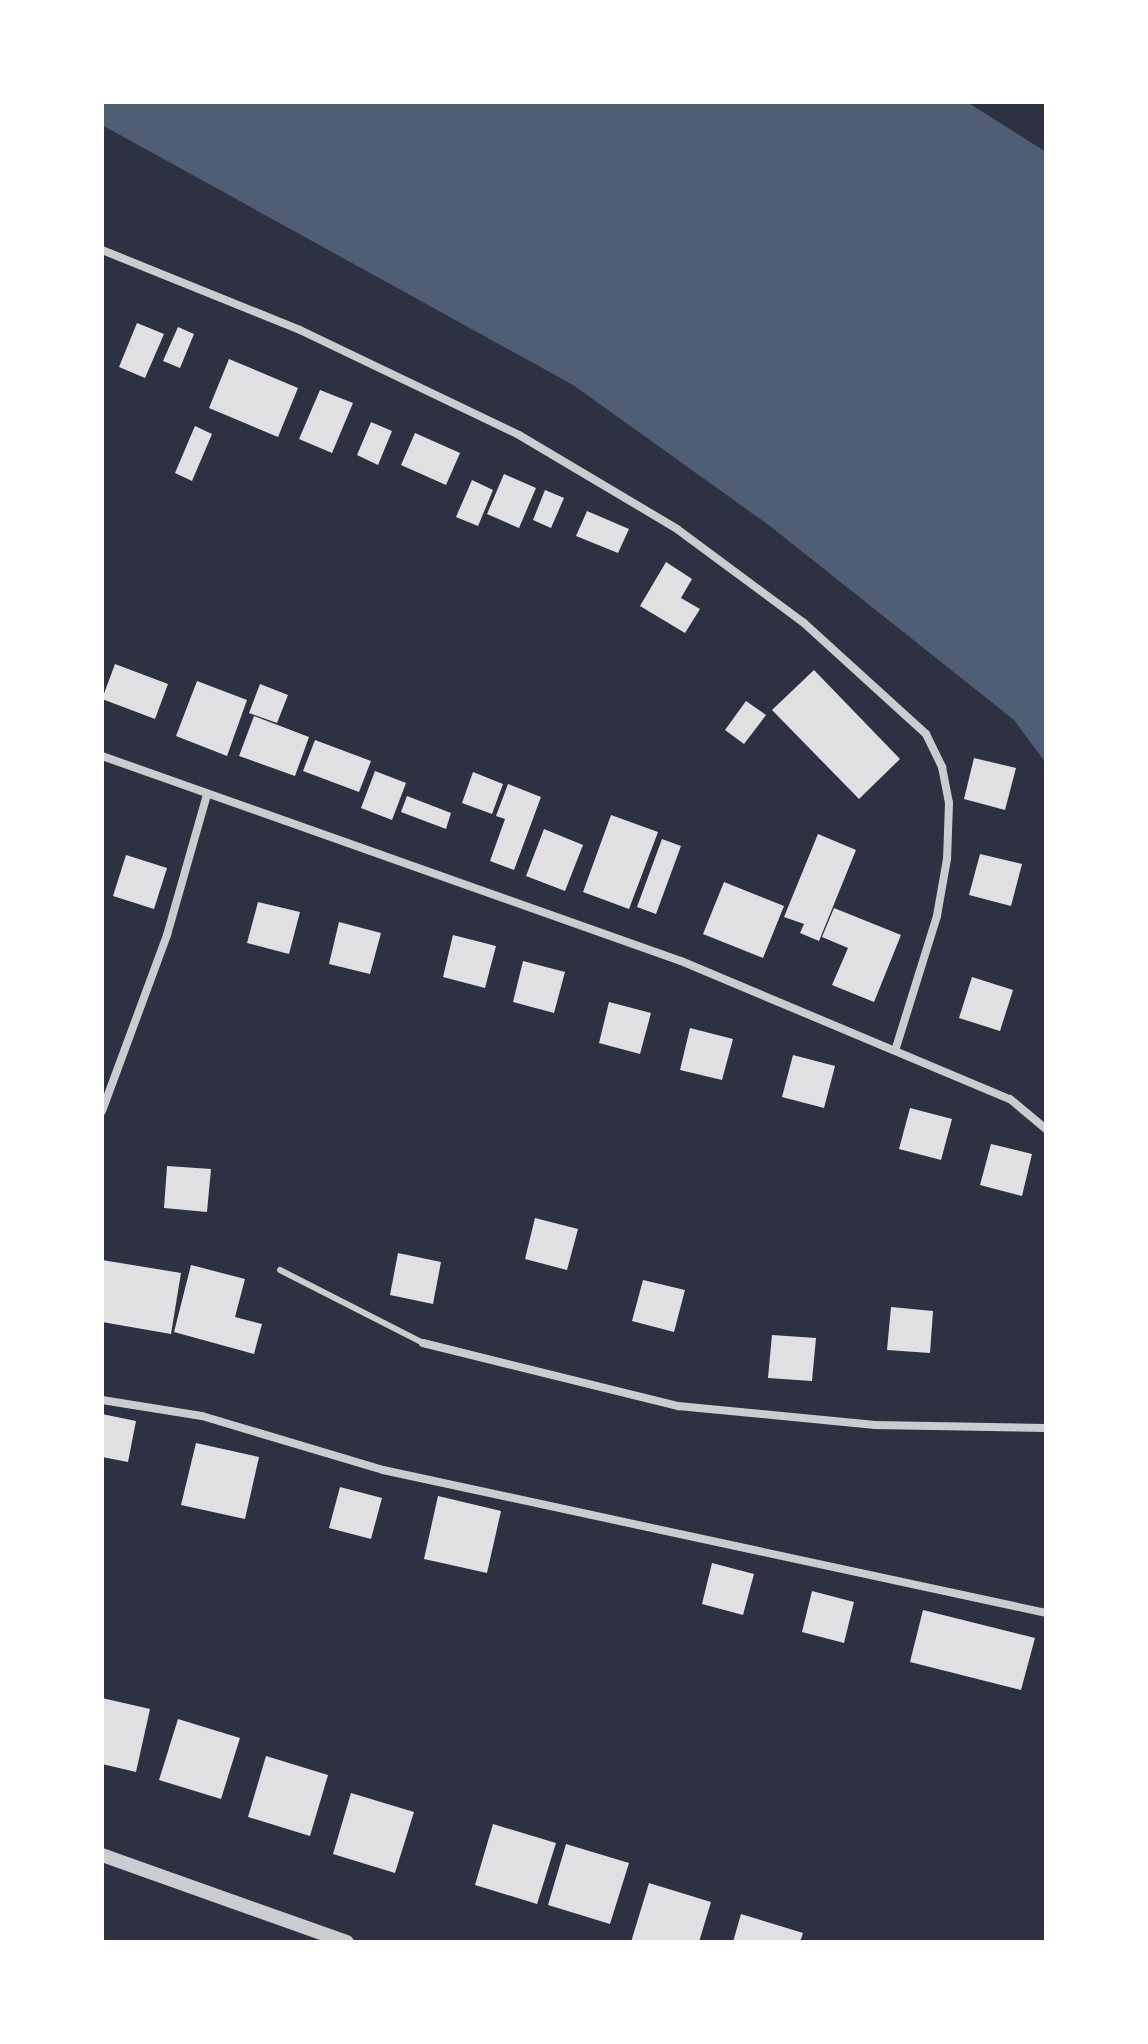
<!DOCTYPE html>
<style>
body{margin:0}
#map{position:relative;width:1148px;height:2044px;overflow:hidden;background:#2d3142;font-family:Inter,sans-serif}
div>[style]{position:absolute}
.water>*{inset:0;background:#4f5d75}
.building>*{inset:0;background:#e0e0e3}
.service>*{height:6px;margin:-3px;padding:0 3px;transform-origin:3px;border-radius:3px;background:#caccd0}
.minor>*{height:8px;margin:-4px;padding:0 4px;transform-origin:4px;border-radius:4px;background:#caccd0}
.tertiary>*{height:14px;margin:-7px;padding:0 7px;transform-origin:7px;border-radius:7px;background:#caccd0}
span{translate:-50% -50%;white-space:nowrap;text-align:center;line-height:1.15;-webkit-text-stroke:7px #fff;paint-order:stroke}
.frame{position:absolute;inset:0;border:104px solid #fff;pointer-events:none}
</style>
<div id="map">
<div class="water">
<div style="clip-path:polygon(102px 102px,967px 102px,1046px 152px,1046px 763px,1014px 720px,770px 526px,573px 385px,102px 125px)"></div>
</div>
<div class="building">
<div style="clip-path:polygon(137px 323px,164px 334px,145px 378px,119px 367px)"></div>
<div style="clip-path:polygon(178px 327px,194px 334px,180px 368px,163px 361px)"></div>
<div style="clip-path:polygon(229px 359px,298px 388px,278px 437px,209px 408px)"></div>
<div style="clip-path:polygon(320px 390px,353px 403px,332px 453px,299px 439px)"></div>
<div style="clip-path:polygon(371px 422px,392px 431px,378px 465px,357px 455px)"></div>
<div style="clip-path:polygon(195px 426px,212px 434px,192px 481px,175px 473px)"></div>
<div style="clip-path:polygon(415px 433px,460px 453px,446px 485px,401px 465px)"></div>
<div style="clip-path:polygon(504px 474px,536px 488px,519px 528px,487px 514px)"></div>
<div style="clip-path:polygon(472px 480px,493px 490px,478px 526px,456px 517px)"></div>
<div style="clip-path:polygon(545px 490px,564px 498px,551px 528px,533px 520px)"></div>
<div style="clip-path:polygon(587px 511px,629px 529px,618px 553px,576px 536px)"></div>
<div style="clip-path:polygon(666px 562px,692px 579px,681px 598px,700px 609px,685px 633px,640px 606px)"></div>
<div style="clip-path:polygon(115px 664px,168px 684px,155px 719px,102px 699px)"></div>
<div style="clip-path:polygon(814px 670px,900px 759px,859px 799px,772px 710px)"></div>
<div style="clip-path:polygon(197px 681px,247px 700px,227px 756px,176px 736px)"></div>
<div style="clip-path:polygon(260px 684px,288px 695px,277px 723px,249px 713px)"></div>
<div style="clip-path:polygon(746px 701px,766px 715px,744px 744px,725px 730px)"></div>
<div style="clip-path:polygon(254px 716px,309px 737px,295px 776px,239px 756px)"></div>
<div style="clip-path:polygon(315px 740px,371px 761px,359px 792px,303px 771px)"></div>
<div style="clip-path:polygon(974px 758px,1016px 768px,1005px 810px,964px 799px)"></div>
<div style="clip-path:polygon(375px 771px,406px 783px,392px 820px,361px 808px)"></div>
<div style="clip-path:polygon(473px 772px,503px 784px,492px 814px,462px 803px)"></div>
<div style="clip-path:polygon(508px 784px,541px 797px,514px 870px,490px 861px,505px 819px,496px 816px)"></div>
<div style="clip-path:polygon(407px 796px,451px 813px,446px 829px,401px 812px)"></div>
<div style="clip-path:polygon(611px 815px,658px 832px,629px 909px,583px 892px)"></div>
<div style="clip-path:polygon(544px 829px,583px 845px,565px 891px,526px 876px)"></div>
<div style="clip-path:polygon(818px 834px,856px 850px,819px 941px,800px 933px,804px 924px,784px 917px)"></div>
<div style="clip-path:polygon(662px 839px,681px 846px,656px 914px,637px 907px)"></div>
<div style="clip-path:polygon(980px 854px,1022px 864px,1011px 906px,969px 895px)"></div>
<div style="clip-path:polygon(126px 855px,167px 868px,154px 909px,113px 896px)"></div>
<div style="clip-path:polygon(724px 882px,784px 906px,763px 958px,703px 934px)"></div>
<div style="clip-path:polygon(258px 902px,300px 912px,289px 954px,247px 943px)"></div>
<div style="clip-path:polygon(834px 908px,901px 935px,874px 1002px,832px 985px,848px 948px,822px 937px)"></div>
<div style="clip-path:polygon(339px 922px,381px 933px,370px 974px,329px 964px)"></div>
<div style="clip-path:polygon(453px 935px,496px 946px,485px 988px,443px 977px)"></div>
<div style="clip-path:polygon(523px 961px,565px 972px,554px 1013px,513px 1002px)"></div>
<div style="clip-path:polygon(972px 977px,1013px 990px,1000px 1031px,959px 1018px)"></div>
<div style="clip-path:polygon(609px 1002px,651px 1013px,640px 1054px,599px 1043px)"></div>
<div style="clip-path:polygon(690px 1028px,733px 1039px,722px 1080px,680px 1070px)"></div>
<div style="clip-path:polygon(793px 1055px,835px 1066px,824px 1108px,782px 1097px)"></div>
<div style="clip-path:polygon(910px 1108px,952px 1119px,941px 1160px,899px 1149px)"></div>
<div style="clip-path:polygon(991px 1144px,1032px 1154px,1022px 1196px,980px 1185px)"></div>
<div style="clip-path:polygon(167px 1166px,211px 1169px,207px 1212px,164px 1208px)"></div>
<div style="clip-path:polygon(535px 1218px,578px 1229px,567px 1270px,525px 1259px)"></div>
<div style="clip-path:polygon(398px 1253px,441px 1262px,433px 1304px,390px 1295px)"></div>
<div style="clip-path:polygon(102px 1260px,181px 1273px,171px 1334px,102px 1322px)"></div>
<div style="clip-path:polygon(191px 1265px,245px 1279px,235px 1317px,262px 1324px,254px 1354px,174px 1332px)"></div>
<div style="clip-path:polygon(643px 1280px,685px 1290px,674px 1332px,632px 1321px)"></div>
<div style="clip-path:polygon(891px 1307px,933px 1311px,930px 1353px,887px 1350px)"></div>
<div style="clip-path:polygon(772px 1335px,816px 1338px,812px 1381px,768px 1378px)"></div>
<div style="clip-path:polygon(102px 1414px,136px 1421px,128px 1462px,102px 1457px)"></div>
<div style="clip-path:polygon(196px 1443px,259px 1457px,245px 1519px,181px 1505px)"></div>
<div style="clip-path:polygon(340px 1487px,382px 1498px,371px 1539px,329px 1528px)"></div>
<div style="clip-path:polygon(438px 1496px,501px 1511px,487px 1573px,424px 1559px)"></div>
<div style="clip-path:polygon(712px 1563px,754px 1574px,743px 1615px,702px 1604px)"></div>
<div style="clip-path:polygon(812px 1591px,854px 1602px,844px 1643px,802px 1632px)"></div>
<div style="clip-path:polygon(923px 1610px,1035px 1638px,1021px 1690px,910px 1662px)"></div>
<div style="clip-path:polygon(102px 1698px,150px 1709px,136px 1772px,102px 1764px)"></div>
<div style="clip-path:polygon(178px 1719px,240px 1738px,221px 1799px,159px 1780px)"></div>
<div style="clip-path:polygon(266px 1756px,328px 1775px,310px 1836px,248px 1817px)"></div>
<div style="clip-path:polygon(351px 1793px,414px 1812px,395px 1873px,333px 1854px)"></div>
<div style="clip-path:polygon(493px 1824px,556px 1843px,537px 1904px,475px 1885px)"></div>
<div style="clip-path:polygon(566px 1844px,629px 1863px,610px 1924px,548px 1905px)"></div>
<div style="clip-path:polygon(649px 1883px,711px 1902px,699px 1942px,631px 1942px)"></div>
<div style="clip-path:polygon(741px 1914px,803px 1933px,800px 1942px,733px 1942px)"></div>
</div>
<div class="service">
<div style="left:280px;top:1270px;width:161px;rotate:27deg"></div>
</div>
<div class="minor">
<div style="left:102px;top:250px;width:214px;rotate:22deg"></div>
<div style="left:300px;top:330px;width:243px;rotate:25.6deg"></div>
<div style="left:519px;top:435px;width:184px;rotate:30.7deg"></div>
<div style="left:677px;top:529px;width:158px;rotate:36.5deg"></div>
<div style="left:804px;top:623px;width:165px;rotate:42.3deg"></div>
<div style="left:926px;top:734px;width:37px;rotate:64deg"></div>
<div style="left:942px;top:767px;width:37px;rotate:79deg"></div>
<div style="left:949px;top:803px;width:56px;rotate:92deg"></div>
<div style="left:947px;top:859px;width:58px;rotate:100deg"></div>
<div style="left:937px;top:916px;width:141px;rotate:107.3deg"></div>
<div style="left:102px;top:756px;width:614px;rotate:19.5deg"></div>
<div style="left:681px;top:961px;width:357px;rotate:22.8deg"></div>
<div style="left:1010px;top:1099px;width:47px;rotate:39.8deg"></div>
<div style="left:102px;top:1111px;width:188px;rotate:-69.7deg"></div>
<div style="left:167px;top:935px;width:146px;rotate:-74.1deg"></div>
<div style="left:423px;top:1343px;width:263px;rotate:13.9deg"></div>
<div style="left:678px;top:1406px;width:198px;rotate:5.5deg"></div>
<div style="left:875px;top:1425px;width:171px;rotate:1deg"></div>
<div style="left:102px;top:1400px;width:101px;rotate:9.1deg"></div>
<div style="left:202px;top:1416px;width:189px;rotate:16.6deg"></div>
<div style="left:383px;top:1470px;width:678px;rotate:12.17deg"></div>
</div>
<div class="tertiary">
<div style="left:102px;top:1855px;width:260px;rotate:19.6deg"></div>
</div>
<div class="frame"></div>
</div>
